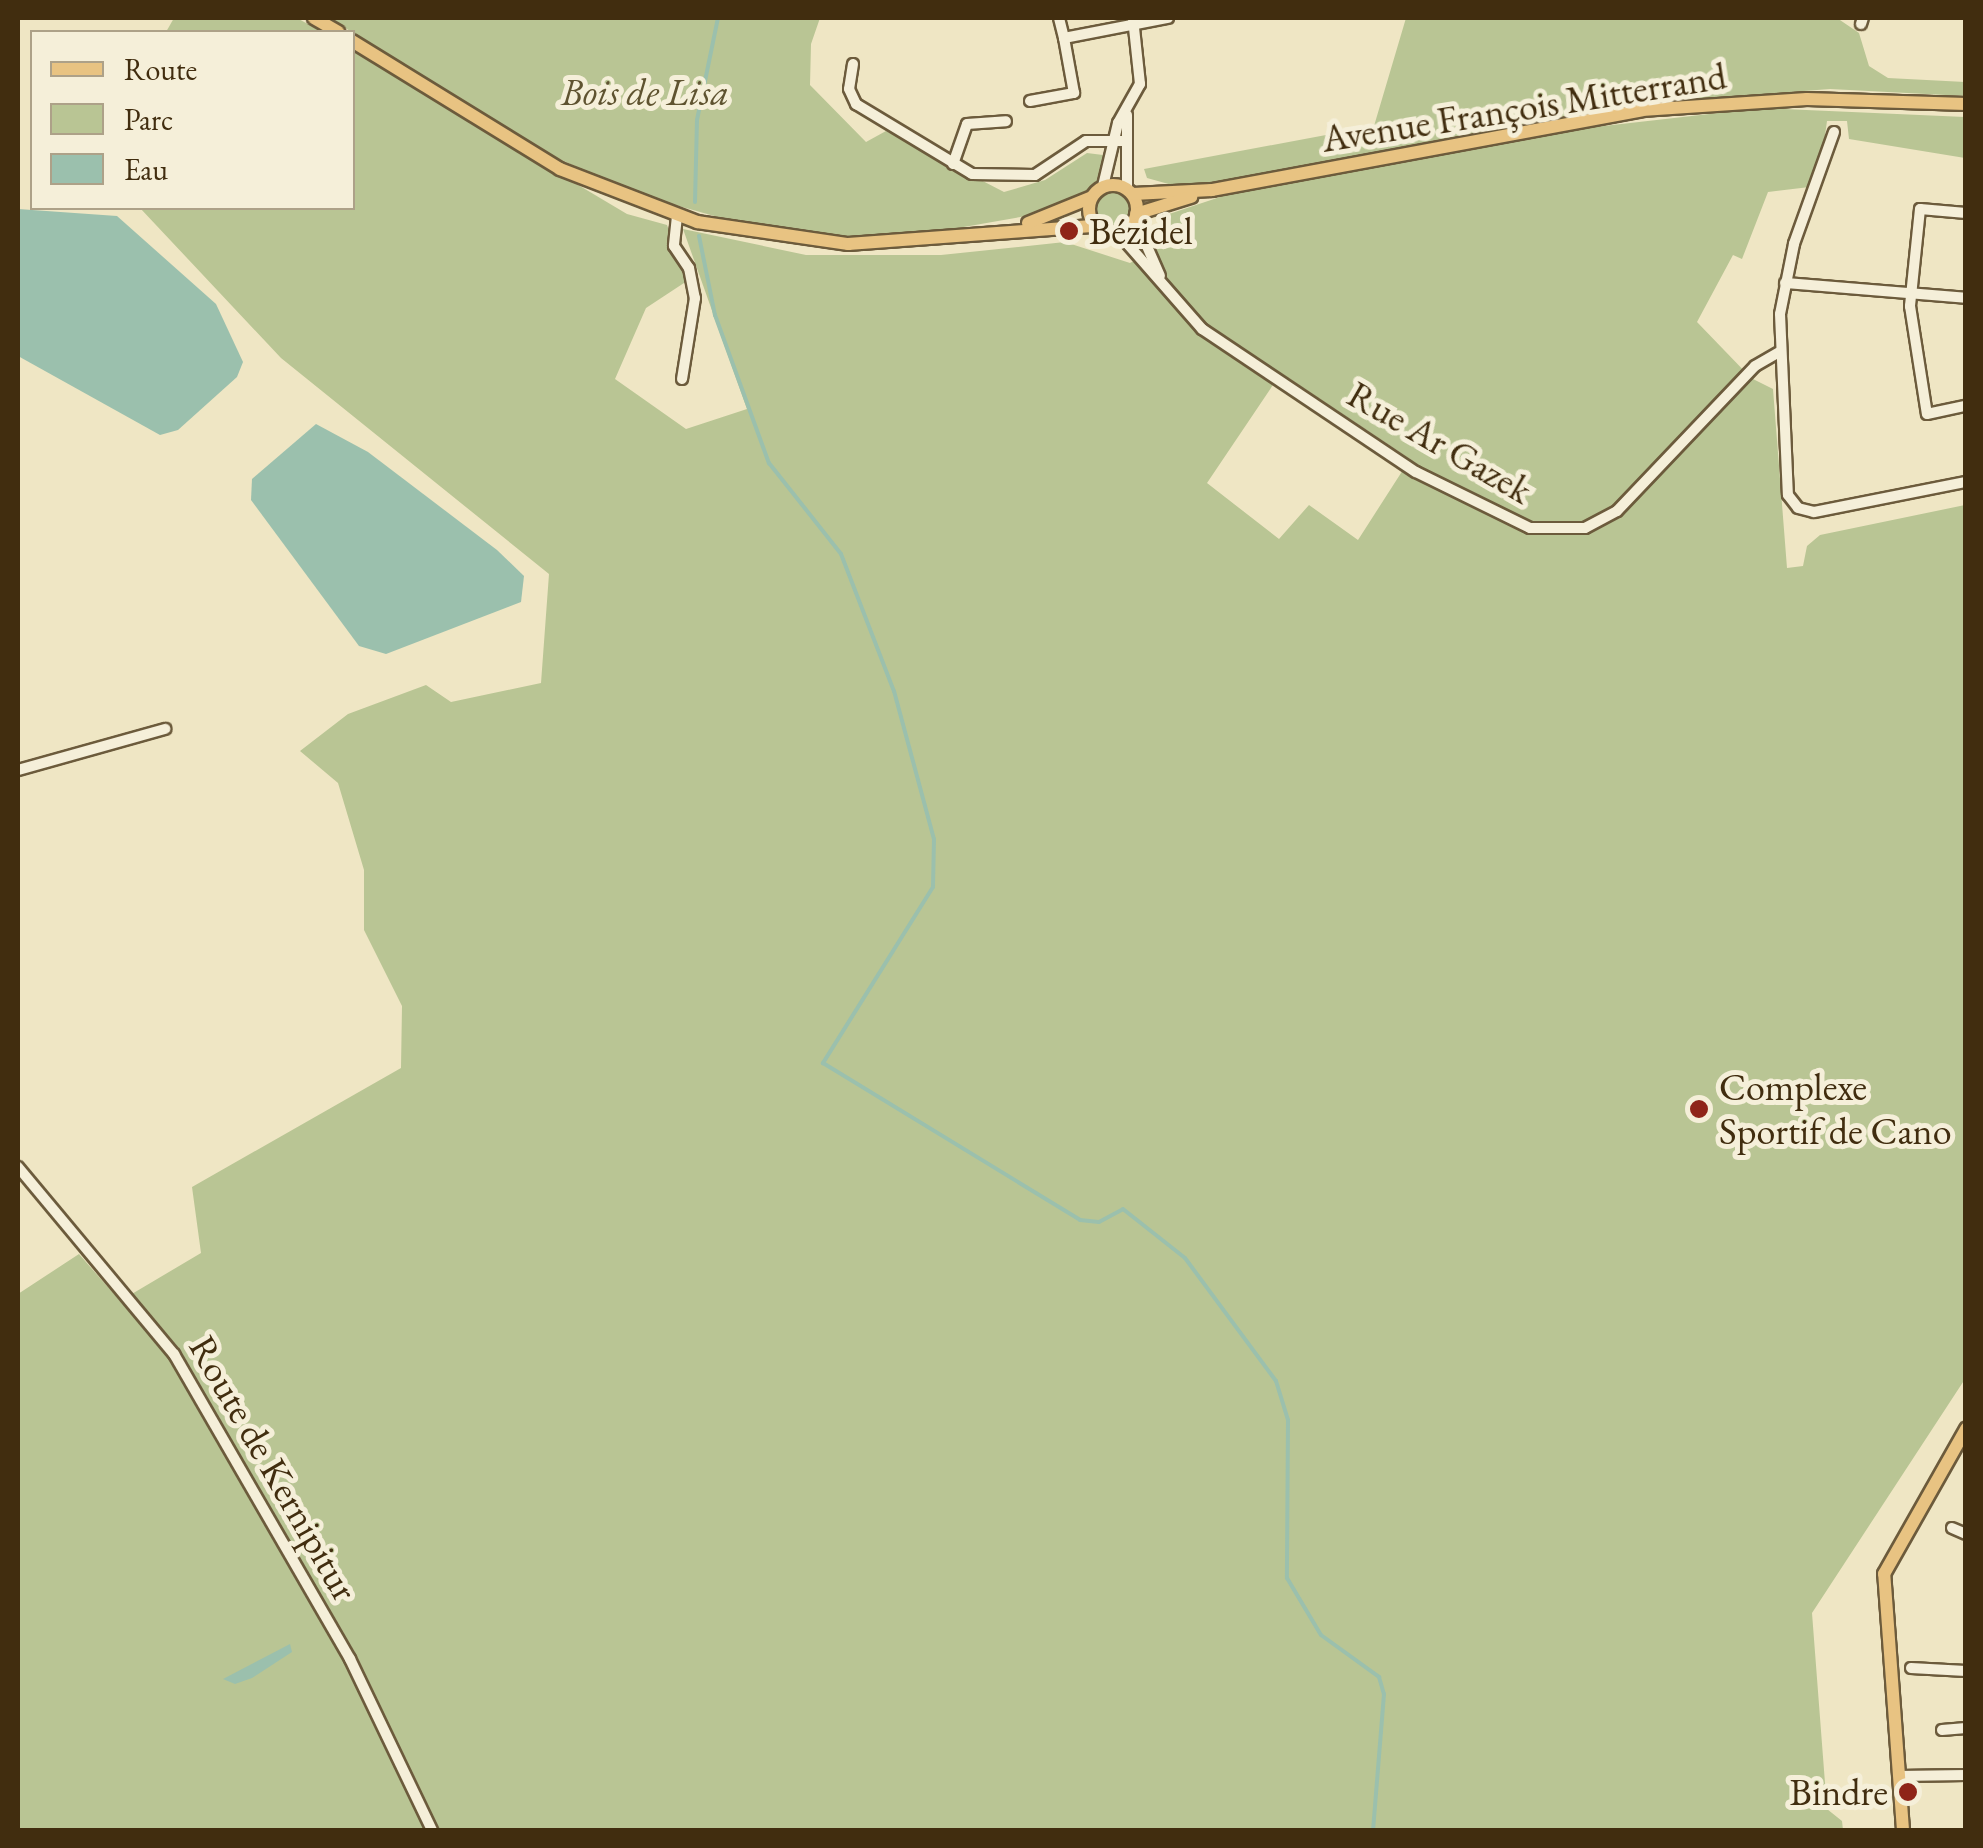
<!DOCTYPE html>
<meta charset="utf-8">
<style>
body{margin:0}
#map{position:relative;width:1983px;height:1848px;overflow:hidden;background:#efe6c4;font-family:"EB Garamond",serif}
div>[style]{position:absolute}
.green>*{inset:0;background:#b9c594}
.round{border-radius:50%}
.water>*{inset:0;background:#9bc0ad}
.stream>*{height:4px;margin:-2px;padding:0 2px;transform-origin:2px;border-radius:2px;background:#9bc0ad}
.roads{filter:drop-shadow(2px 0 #6c5b3c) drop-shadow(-2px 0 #6c5b3c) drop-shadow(0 2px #6c5b3c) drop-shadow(0 -2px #6c5b3c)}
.minor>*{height:10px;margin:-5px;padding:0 5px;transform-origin:5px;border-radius:5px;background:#f5efd9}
.major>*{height:12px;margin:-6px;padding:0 6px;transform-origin:6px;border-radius:6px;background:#e8c382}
.major>.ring{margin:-6px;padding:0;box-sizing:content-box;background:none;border:12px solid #e8c382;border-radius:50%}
.dots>*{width:28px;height:28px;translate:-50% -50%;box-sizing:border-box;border:5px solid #f5efd9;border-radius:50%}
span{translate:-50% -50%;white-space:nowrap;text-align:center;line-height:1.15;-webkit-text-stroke:10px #f5efd9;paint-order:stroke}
.park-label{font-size:38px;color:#5f5330;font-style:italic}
.street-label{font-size:38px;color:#412d0f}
.poi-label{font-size:38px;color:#412d0f}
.left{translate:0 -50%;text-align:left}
.right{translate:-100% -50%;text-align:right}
.frame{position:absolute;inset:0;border:20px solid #412d0f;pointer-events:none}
.legend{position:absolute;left:30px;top:30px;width:325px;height:180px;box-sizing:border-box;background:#f5efd9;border:2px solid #ada188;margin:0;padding:12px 18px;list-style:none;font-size:30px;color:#412d0f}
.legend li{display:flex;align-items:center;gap:20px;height:50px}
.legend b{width:50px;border:2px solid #ada188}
</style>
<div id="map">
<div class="green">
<div style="clip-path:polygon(174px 18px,297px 18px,322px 32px,166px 32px)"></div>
<div style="clip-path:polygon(329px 18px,820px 18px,811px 44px,810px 85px,866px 142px,886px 131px,1004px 192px,1045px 180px,1087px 153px,1103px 155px,1099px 179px,1079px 200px,1026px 216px,918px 235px,844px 239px,753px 227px,633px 193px,553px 156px)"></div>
<div style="clip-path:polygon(1406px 18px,1837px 18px,1859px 33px,1869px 66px,1888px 78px,1965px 82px,1965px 96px,1830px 89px,1700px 99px,1575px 114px,1183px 188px,1147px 178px,1144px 169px,1374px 126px)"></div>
<div style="clip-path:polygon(evenodd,353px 51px,627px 214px,667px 225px,687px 281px,646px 308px,615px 379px,686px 429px,747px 409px,683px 229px,806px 255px,941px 255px,1065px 242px,1130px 263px,1157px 249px,1156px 227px,1163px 216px,1229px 194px,1551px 132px,1762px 108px,1965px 117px,1965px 158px,1849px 139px,1847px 121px,1827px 121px,1818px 186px,1768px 192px,1742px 259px,1733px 255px,1697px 322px,1751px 378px,1773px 389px,1787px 568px,1803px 566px,1807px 546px,1820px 535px,1965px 505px,1965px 1379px,1812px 1613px,1827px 1809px,1842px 1821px,1843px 1830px,18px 1830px,18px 1294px,79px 1254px,120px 1301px,201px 1253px,192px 1187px,401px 1068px,402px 1006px,364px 930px,364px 870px,338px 783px,300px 751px,348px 714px,426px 685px,451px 702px,541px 683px,549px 574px,281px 358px,140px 208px,352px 208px,353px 51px,1281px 373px,1410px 459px,1358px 540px,1309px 505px,1279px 539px,1207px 483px,1281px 373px)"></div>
<div class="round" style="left:1096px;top:191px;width:34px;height:34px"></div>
</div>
<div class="water">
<div style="clip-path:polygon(18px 209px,117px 216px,216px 304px,243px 362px,237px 377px,178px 430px,160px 435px,18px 356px)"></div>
<div style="clip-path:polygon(316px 424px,368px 452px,497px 550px,524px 576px,521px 602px,386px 654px,359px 646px,251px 500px,252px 479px)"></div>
<div style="clip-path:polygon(290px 1644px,292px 1652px,252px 1678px,235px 1684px,223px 1679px)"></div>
</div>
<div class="stream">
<div style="left:695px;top:202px;width:82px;rotate:-88.6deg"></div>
<div style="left:697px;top:120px;width:104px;rotate:-78.4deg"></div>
<div style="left:699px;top:236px;width:81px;rotate:78.6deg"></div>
<div style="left:715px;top:315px;width:158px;rotate:70deg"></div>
<div style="left:769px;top:463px;width:116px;rotate:51.6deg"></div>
<div style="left:841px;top:554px;width:147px;rotate:68.9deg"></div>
<div style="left:894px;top:691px;width:153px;rotate:74.9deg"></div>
<div style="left:934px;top:839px;width:48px;rotate:91.2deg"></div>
<div style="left:933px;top:887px;width:208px;rotate:122deg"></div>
<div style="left:823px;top:1063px;width:301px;rotate:31.4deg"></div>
<div style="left:1080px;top:1220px;width:19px;rotate:6deg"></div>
<div style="left:1099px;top:1222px;width:27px;rotate:-28deg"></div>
<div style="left:1123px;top:1209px;width:79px;rotate:38.3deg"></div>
<div style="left:1185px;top:1258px;width:153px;rotate:53.5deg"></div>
<div style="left:1276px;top:1381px;width:41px;rotate:72.9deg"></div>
<div style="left:1288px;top:1420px;width:158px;rotate:90.4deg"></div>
<div style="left:1287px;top:1578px;width:66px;rotate:59.2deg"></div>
<div style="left:1321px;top:1635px;width:72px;rotate:35.9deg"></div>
<div style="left:1379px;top:1677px;width:18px;rotate:74deg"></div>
<div style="left:1384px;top:1694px;width:136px;rotate:94.6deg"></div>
</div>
<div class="roads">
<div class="minor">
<div style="left:1059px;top:18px;width:21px;rotate:76deg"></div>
<div style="left:1064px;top:38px;width:106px;rotate:-10.9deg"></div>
<div style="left:1861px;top:24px;width:6px;rotate:-72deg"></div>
<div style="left:853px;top:64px;width:25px;rotate:99deg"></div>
<div style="left:849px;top:89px;width:17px;rotate:65deg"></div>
<div style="left:856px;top:104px;width:135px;rotate:31.1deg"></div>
<div style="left:972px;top:174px;width:63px;rotate:0.9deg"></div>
<div style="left:1035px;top:175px;width:61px;rotate:-33.7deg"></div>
<div style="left:1086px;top:141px;width:37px"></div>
<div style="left:1030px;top:101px;width:45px;rotate:-10.3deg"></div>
<div style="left:1074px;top:93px;width:56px;rotate:-100.3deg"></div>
<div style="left:1127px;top:115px;width:74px;rotate:90deg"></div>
<div style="left:1834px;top:132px;width:119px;rotate:109.7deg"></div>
<div style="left:1794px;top:244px;width:71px;rotate:101.3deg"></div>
<div style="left:1780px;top:314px;width:181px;rotate:87.5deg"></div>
<div style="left:1788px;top:495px;width:16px;rotate:52deg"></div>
<div style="left:1798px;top:508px;width:16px;rotate:14deg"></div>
<div style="left:1814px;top:512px;width:155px;rotate:-11.2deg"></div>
<div style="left:953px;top:164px;width:42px;rotate:-70.7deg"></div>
<div style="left:967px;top:124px;width:39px;rotate:-4deg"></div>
<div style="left:1103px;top:186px;width:65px;rotate:-76.6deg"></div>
<div style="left:1118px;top:123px;width:45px;rotate:-60.6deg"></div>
<div style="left:1140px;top:84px;width:66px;rotate:-96.1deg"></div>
<div style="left:1966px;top:213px;width:46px;rotate:-175deg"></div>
<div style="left:1920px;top:209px;width:98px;rotate:95.9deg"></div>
<div style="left:1910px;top:306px;width:109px;rotate:81.1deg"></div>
<div style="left:1927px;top:414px;width:40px;rotate:-12deg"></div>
<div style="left:677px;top:216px;width:30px;rotate:96deg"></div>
<div style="left:674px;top:246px;width:27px;rotate:56deg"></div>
<div style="left:689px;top:268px;width:31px;rotate:79deg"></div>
<div style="left:695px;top:298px;width:82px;rotate:99.1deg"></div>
<div style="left:1135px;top:219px;width:62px;rotate:66.3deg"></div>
<div style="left:1118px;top:233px;width:128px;rotate:48.8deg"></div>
<div style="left:1202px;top:329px;width:257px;rotate:33.8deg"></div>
<div style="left:1416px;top:472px;width:127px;rotate:26.2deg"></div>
<div style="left:1530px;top:528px;width:55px"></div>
<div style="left:1585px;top:528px;width:36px;rotate:-28deg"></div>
<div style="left:1617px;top:511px;width:200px;rotate:-46.4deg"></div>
<div style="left:1755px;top:366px;width:28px;rotate:-30deg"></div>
<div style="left:1785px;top:283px;width:182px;rotate:4.7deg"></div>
<div style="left:18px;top:770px;width:153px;rotate:-15.6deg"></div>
<div style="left:18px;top:1167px;width:244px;rotate:50.2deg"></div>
<div style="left:174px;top:1354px;width:352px;rotate:60deg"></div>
<div style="left:350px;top:1659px;width:190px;rotate:64.4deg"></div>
<div style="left:1952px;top:1528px;width:15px;rotate:23deg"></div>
<div style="left:1911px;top:1668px;width:55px;rotate:3.1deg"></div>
<div style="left:1942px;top:1730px;width:24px;rotate:-5deg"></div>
<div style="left:1899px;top:1776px;width:67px;rotate:-0.9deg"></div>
</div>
<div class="major">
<div style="left:314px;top:18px;width:28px;rotate:30deg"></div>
<div style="left:352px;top:41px;width:244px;rotate:31.6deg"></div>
<div style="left:560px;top:169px;width:147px;rotate:21.1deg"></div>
<div style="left:697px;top:222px;width:153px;rotate:8.3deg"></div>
<div style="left:848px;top:244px;width:248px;rotate:-4.2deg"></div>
<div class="ring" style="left:1089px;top:185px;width:36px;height:36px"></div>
<div style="left:1133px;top:194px;width:79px;rotate:-2.9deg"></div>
<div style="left:1212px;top:190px;width:437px;rotate:-10.5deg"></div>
<div style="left:1642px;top:110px;width:165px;rotate:-3.8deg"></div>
<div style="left:1807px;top:99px;width:159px;rotate:1.8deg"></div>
<div style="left:1136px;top:214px;width:58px;rotate:-17.2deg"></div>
<div style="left:1028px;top:223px;width:67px;rotate:-22deg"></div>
<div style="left:1903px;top:1830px;width:257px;rotate:-94.2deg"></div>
<div style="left:1884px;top:1574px;width:167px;rotate:-60.5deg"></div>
</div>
</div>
<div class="dots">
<div style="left:1069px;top:231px;background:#8f2418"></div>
<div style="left:1699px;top:1109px;background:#8f2418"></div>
<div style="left:1908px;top:1792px;background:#8f2418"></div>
</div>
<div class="park-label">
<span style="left:645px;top:92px">Bois de Lisa</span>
</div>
<div class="street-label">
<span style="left:1524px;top:107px;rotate:-9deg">Avenue François Mitterrand</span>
<span style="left:1440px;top:442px;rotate:30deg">Rue Ar Gazek</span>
<span style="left:274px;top:1468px;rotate:60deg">Route de Kernipitur</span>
</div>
<div class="poi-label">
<span class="left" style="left:1089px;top:231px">Bézidel</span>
<span class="left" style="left:1719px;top:1109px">Complexe<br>Sportif de Cano</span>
<span class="right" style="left:1888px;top:1792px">Bindre</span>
</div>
<div class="frame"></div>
<ul class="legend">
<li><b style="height:12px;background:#e8c382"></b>Route</li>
<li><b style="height:28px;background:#b9c594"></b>Parc</li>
<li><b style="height:28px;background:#9bc0ad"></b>Eau</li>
</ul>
</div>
